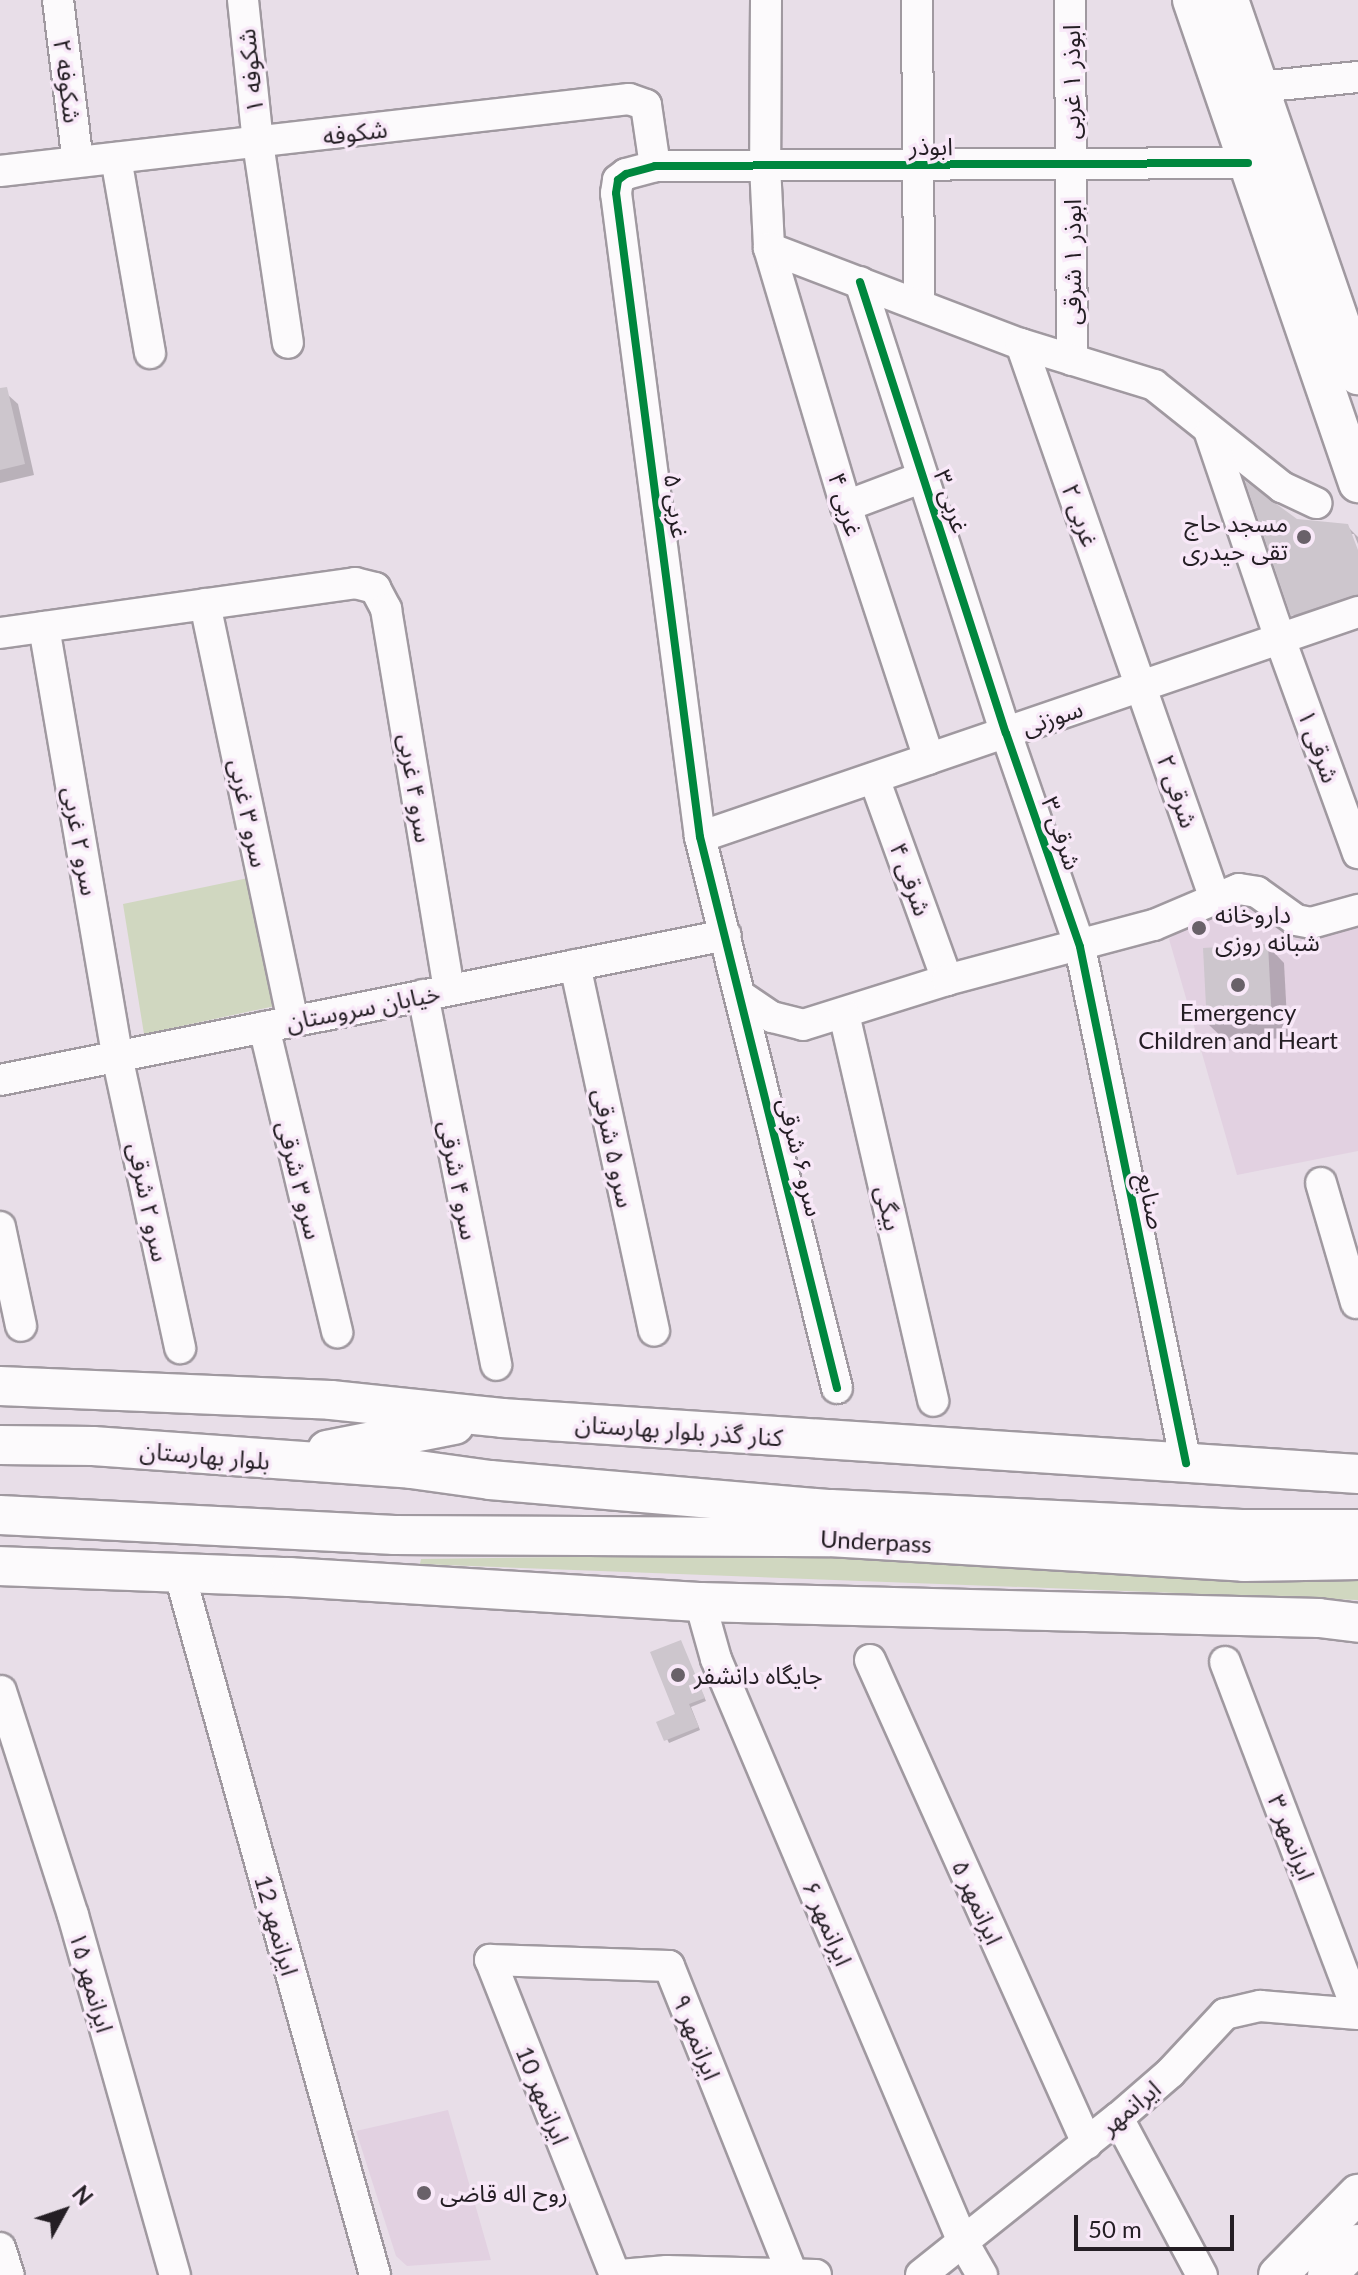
<!DOCTYPE html>
<meta charset="utf-8">
<style>
body{margin:0}
#map{position:relative;width:1358px;height:2275px;overflow:hidden;background:#e8dee8;font-family:Lato,"Noto Sans Arabic",sans-serif}
div>[style]{position:absolute}
.built>*{inset:0;background:#e2d1e1}
.green>*{inset:0;background:#d0d7c0}
.shadow>*{inset:0;background:#0003}
.building>*{inset:0;background:#cdc6cd}
.roads{filter:drop-shadow(2px 0 #a099a0) drop-shadow(-2px 0 #a099a0) drop-shadow(0 2px #a099a0) drop-shadow(0 -2px #a099a0)}
.minor>*{height:30px;margin:-15px;padding:0 15px;transform-origin:15px;border-radius:15px;background:#fcfafc}
.major>*{height:38px;margin:-19px;padding:0 19px;transform-origin:19px;border-radius:19px;background:#fcfafc}
.cycleway>*{height:8px;margin:-4px;padding:0 4px;transform-origin:4px;border-radius:4px;background:#00873e}
.dots>*{width:22px;height:22px;translate:-50% -50%;box-sizing:border-box;border:4px solid #f8e8f8;border-radius:50%}
span{translate:-50% -50%;white-space:nowrap;text-align:center;line-height:1.15;-webkit-text-stroke:7px #f8e8f8;paint-order:stroke}
.street-label{font-size:24px;color:#241e24}
.poi-label{font-size:24px;color:#241e24}
.right{translate:-100% -50%;text-align:right}
.left{translate:0 -50%;text-align:left}
.north{position:absolute;left:24px;top:2171px;width:80px;height:80px;-webkit-text-stroke:6px #f8e8f8;paint-order:stroke;rotate:50deg;font-size:22px;font-weight:700;line-height:32px;text-align:center;color:#241e24}
.north::after{content:'';display:block;margin:auto;width:28px;height:36px;background:#241e24;clip-path:polygon(50% 0,100% 100%,50% 72%,0 100%)}
.scale{position:absolute;left:1074px;top:2215px;width:160px;height:36px;box-sizing:border-box;border:4px solid #241e24;border-top:0;padding-left:10px;font-size:24px;line-height:28px;white-space:nowrap;color:#241e24;-webkit-text-stroke:6px #f8e8f8;paint-order:stroke}
</style>
<div id="map">
<div class="built">
<div style="clip-path:polygon(1245px 906px,1295px 930px,1304px 939px,1358px 927px,1358px 1151px,1237px 1175px,1169px 939px,1209px 912px)"></div>
<div style="clip-path:polygon(448px 2110px,491px 2260px,407px 2266px,396px 2256px,356px 2131px)"></div>
</div>
<div class="green">
<div style="clip-path:polygon(253px 877px,280px 1005px,144px 1034px,123px 904px)"></div>
<div style="clip-path:polygon(722px 1555px,845px 1557px,1358px 1579px,1358px 1600px,420px 1564px,421px 1559px)"></div>
</div>
<div class="shadow">
<div style="clip-path:polygon(7px 394px,18px 404px,34px 475px,0 483px,0 395px)"></div>
<div style="clip-path:polygon(1296px 521px,1347px 526px,1358px 537px,1358px 544px,1354px 534px,1350px 534px,1358px 556px,1358px 607px,1304px 626px,1293px 615px)"></div>
<div style="clip-path:polygon(1268px 946px,1284px 963px,1288px 1038px,1226px 1041px,1209px 1025px)"></div>
<div style="clip-path:polygon(680px 1642px,706px 1701px,691px 1707px,700px 1730px,669px 1743px,659px 1723px,678px 1715px)"></div>
</div>
<div class="building">
<div style="clip-path:polygon(7px 387px,25px 464px,0 470px,0 388px)"></div>
<div style="clip-path:polygon(1245px 481px,1297px 519px,1348px 524px,1358px 550px,1358px 594px,1291px 616px)"></div>
<div style="clip-path:polygon(1268px 944px,1272px 1022px,1207px 1025px,1203px 948px)"></div>
<div style="clip-path:polygon(681px 1640px,705px 1698px,689px 1704px,699px 1727px,664px 1741px,656px 1722px,675px 1714px,650px 1652px)"></div>
</div>
<div class="roads">
<div class="minor">
<div style="left:58px;top:0;width:163px;rotate:83deg"></div>
<div style="left:243px;top:0;width:144px;rotate:84deg"></div>
<div style="left:258px;top:143px;width:202px;rotate:81.5deg"></div>
<div style="left:766px;top:0;width:165px;rotate:90.3deg"></div>
<div style="left:765px;top:165px;width:83px;rotate:87.2deg"></div>
<div style="left:769px;top:248px;width:269px;rotate:73.4deg"></div>
<div style="left:846px;top:506px;width:266px;rotate:71.8deg"></div>
<div style="left:917px;top:0;width:305px;rotate:89.6deg"></div>
<div style="left:1070px;top:0;width:360px;rotate:89.7deg"></div>
<div style="left:1259px;top:87px;width:100px;rotate:-5.8deg"></div>
<div style="left:116px;top:158px;width:198px;rotate:80.1deg"></div>
<div style="left:0;top:171px;width:633px;rotate:-6.53deg"></div>
<div style="left:629px;top:99px;width:18px;rotate:19deg"></div>
<div style="left:646px;top:105px;width:62px;rotate:81.6deg"></div>
<div style="left:769px;top:248px;width:270px;rotate:20.9deg"></div>
<div style="left:1021px;top:344px;width:139px;rotate:17.1deg"></div>
<div style="left:1154px;top:385px;width:164px;rotate:38.6deg"></div>
<div style="left:1282px;top:487px;width:38px;rotate:25deg"></div>
<div style="left:860px;top:282px;width:474px;rotate:72.1deg"></div>
<div style="left:1006px;top:733px;width:226px;rotate:70.9deg"></div>
<div style="left:1080px;top:947px;width:527px;rotate:78.39deg"></div>
<div style="left:1021px;top:344px;width:585px;rotate:70.73deg"></div>
<div style="left:1210px;top:433px;width:218px;rotate:71.2deg"></div>
<div style="left:1280px;top:639px;width:228px;rotate:70deg"></div>
<div style="left:846px;top:506px;width:82px;rotate:-20.6deg"></div>
<div style="left:205px;top:604px;width:426px;rotate:78.1deg"></div>
<div style="left:44px;top:627px;width:435px;rotate:80.3deg"></div>
<div style="left:117px;top:1056px;width:299px;rotate:77.8deg"></div>
<div style="left:0;top:633px;width:359px;rotate:-8deg"></div>
<div style="left:355px;top:583px;width:21px;rotate:14deg"></div>
<div style="left:375px;top:588px;width:24px;rotate:62deg"></div>
<div style="left:386px;top:609px;width:386px;rotate:80.6deg"></div>
<div style="left:874px;top:778px;width:215px;rotate:70.1deg"></div>
<div style="left:700px;top:837px;width:695px;rotate:-18.88deg"></div>
<div style="left:575px;top:965px;width:374px;rotate:77.8deg"></div>
<div style="left:423px;top:995px;width:377px;rotate:78.8deg"></div>
<div style="left:742px;top:997px;width:36px;rotate:34deg"></div>
<div style="left:772px;top:1017px;width:32px;rotate:14deg"></div>
<div style="left:803px;top:1025px;width:151px;rotate:-17.4deg"></div>
<div style="left:947px;top:980px;width:214px;rotate:-14.9deg"></div>
<div style="left:1154px;top:925px;width:92px;rotate:-23deg"></div>
<div style="left:1239px;top:889px;width:18px;rotate:9deg"></div>
<div style="left:1257px;top:892px;width:48px;rotate:35.7deg"></div>
<div style="left:1296px;top:920px;width:15px;rotate:11deg"></div>
<div style="left:1311px;top:923px;width:49px;rotate:-15.5deg"></div>
<div style="left:844px;top:1014px;width:397px;rotate:77deg"></div>
<div style="left:264px;top:1027px;width:314px;rotate:76.5deg"></div>
<div style="left:0;top:1080px;width:740px;rotate:-11.29deg"></div>
<div style="left:1321px;top:1183px;width:125px;rotate:73.7deg"></div>
<div style="left:0;top:1227px;width:101px;rotate:78deg"></div>
<div style="left:837px;top:1388px;width:568px;rotate:-103.96deg"></div>
<div style="left:700px;top:837px;width:649px;rotate:-97.43deg"></div>
<div style="left:616px;top:193px;width:13px;rotate:-81deg"></div>
<div style="left:618px;top:180px;width:10px;rotate:-37deg"></div>
<div style="left:626px;top:174px;width:30px;rotate:-15deg"></div>
<div style="left:655px;top:166px;width:593px;rotate:-0.29deg"></div>
<div style="left:180px;top:1575px;width:727px;rotate:74.43deg"></div>
<div style="left:700px;top:1602px;width:59px;rotate:74.3deg"></div>
<div style="left:716px;top:1659px;width:633px;rotate:67.04deg"></div>
<div style="left:963px;top:2242px;width:38px;rotate:60deg"></div>
<div style="left:870px;top:1660px;width:530px;rotate:65.81deg"></div>
<div style="left:1225px;top:1662px;width:374px;rotate:69.2deg"></div>
<div style="left:1px;top:1691px;width:235px;rotate:72.2deg"></div>
<div style="left:73px;top:1915px;width:374px;rotate:74.2deg"></div>
<div style="left:1118px;top:2118px;width:178px;rotate:61.9deg"></div>
<div style="left:0;top:2248px;width:28px;rotate:72deg"></div>
<div style="left:615px;top:2275px;width:339px;rotate:-111.6deg"></div>
<div style="left:490px;top:1960px;width:179px;rotate:1.9deg"></div>
<div style="left:669px;top:1966px;width:332px;rotate:68.2deg"></div>
<div style="left:620px;top:2275px;width:47px;rotate:-4.9deg"></div>
<div style="left:667px;top:2271px;width:149px;rotate:1.5deg"></div>
<div style="left:921px;top:2275px;width:252px;rotate:-38.6deg"></div>
<div style="left:1118px;top:2118px;width:69px;rotate:-40.9deg"></div>
<div style="left:1170px;top:2073px;width:81px;rotate:-47deg"></div>
<div style="left:1225px;top:2014px;width:36px;rotate:-13deg"></div>
<div style="left:1260px;top:2006px;width:98px;rotate:4.7deg"></div>
</div>
<div class="major">
<div style="left:1192px;top:0;width:511px;rotate:71.03deg"></div>
<div style="left:1229px;top:0;width:397px;rotate:71deg"></div>
<div style="left:0;top:1386px;width:331px;rotate:2.4deg"></div>
<div style="left:331px;top:1400px;width:172px;rotate:6deg"></div>
<div style="left:502px;top:1418px;width:858px;rotate:3.74deg"></div>
<div style="left:0;top:1445px;width:93px;rotate:0.6deg"></div>
<div style="left:93px;top:1446px;width:319px;rotate:4.1deg"></div>
<div style="left:411px;top:1469px;width:80px;rotate:7.9deg"></div>
<div style="left:490px;top:1480px;width:342px;rotate:4.9deg"></div>
<div style="left:831px;top:1509px;width:411px;rotate:2.8deg"></div>
<div style="left:1242px;top:1529px;width:116px"></div>
<div style="left:327px;top:1450px;width:130px;rotate:-11.1deg"></div>
<div style="left:0;top:1515px;width:395px;rotate:2.9deg"></div>
<div style="left:394px;top:1535px;width:435px;rotate:0.3deg"></div>
<div style="left:829px;top:1537px;width:416px;rotate:3.4deg"></div>
<div style="left:1244px;top:1562px;width:114px;rotate:-1deg"></div>
<div style="left:0;top:1566px;width:290px;rotate:2.2deg"></div>
<div style="left:290px;top:1577px;width:411px;rotate:3.5deg"></div>
<div style="left:700px;top:1602px;width:619px;rotate:1.48deg"></div>
<div style="left:1319px;top:1618px;width:39px;rotate:7deg"></div>
<div style="left:1278px;top:2275px;width:114px;rotate:-45.4deg"></div>
<div style="left:1327px;top:2275px;width:44px;rotate:-45deg"></div>
</div>
</div>
<div class="cycleway">
<div style="left:860px;top:282px;width:474px;rotate:72.1deg"></div>
<div style="left:1006px;top:733px;width:226px;rotate:70.9deg"></div>
<div style="left:1080px;top:947px;width:527px;rotate:78.39deg"></div>
<div style="left:837px;top:1388px;width:568px;rotate:-103.96deg"></div>
<div style="left:700px;top:837px;width:649px;rotate:-97.43deg"></div>
<div style="left:616px;top:193px;width:13px;rotate:-81deg"></div>
<div style="left:618px;top:180px;width:10px;rotate:-37deg"></div>
<div style="left:626px;top:174px;width:30px;rotate:-15deg"></div>
<div style="left:655px;top:166px;width:593px;rotate:-0.29deg"></div>
</div>
<div class="dots">
<div style="left:1304px;top:537px;background:#696169"></div>
<div style="left:1199px;top:928px;background:#696169"></div>
<div style="left:1238px;top:985px;background:#696169"></div>
<div style="left:678px;top:1675px;background:#696169"></div>
<div style="left:424px;top:2193px;background:#696169"></div>
</div>
<div class="street-label">
<span style="left:250px;top:71px;rotate:-96deg">شکوفه ۱</span>
<span style="left:68px;top:81px;rotate:83deg">شکوفه ۲</span>
<span style="left:1071px;top:82px;rotate:-90deg">ابوذر ۱ غربی</span>
<span style="left:355px;top:132px;rotate:-7deg">شکوفه</span>
<span style="left:931px;top:146px">ابوذر</span>
<span style="left:1072px;top:262px;rotate:-90deg">ابوذر ۱ شرقی</span>
<span style="left:952px;top:501px;rotate:72deg">غربی ۳</span>
<span style="left:846px;top:504px;rotate:73deg">غربی ۴</span>
<span style="left:677px;top:506px;rotate:83deg">غربی ۵</span>
<span style="left:1081px;top:515px;rotate:71deg">غربی ۲</span>
<span style="left:1052px;top:717px;rotate:-19deg">سوزنی</span>
<span style="left:1319px;top:746px;rotate:70deg">شرقی ۱</span>
<span style="left:416px;top:788px;rotate:81deg">سرو ۴ غربی</span>
<span style="left:1178px;top:791px;rotate:71deg">شرقی ۲</span>
<span style="left:249px;top:813px;rotate:78deg">سرو ۳ غربی</span>
<span style="left:1062px;top:833px;rotate:71deg">شرقی ۳</span>
<span style="left:81px;top:841px;rotate:80deg">سرو ۲ غربی</span>
<span style="left:911px;top:879px;rotate:70deg">شرقی ۴</span>
<span style="left:363px;top:1007px;rotate:-11deg">خیابان سروستان</span>
<span style="left:614px;top:1148px;rotate:78deg">سرو ۵ شرقی</span>
<span style="left:801px;top:1157px;rotate:76deg">سرو ۶ شرقی</span>
<span style="left:300px;top:1180px;rotate:76deg">سرو ۳ شرقی</span>
<span style="left:459px;top:1180px;rotate:79deg">سرو ۴ شرقی</span>
<span style="left:1152px;top:1201px;rotate:78deg">صنایع</span>
<span style="left:149px;top:1202px;rotate:78deg">سرو ۲ شرقی</span>
<span style="left:889px;top:1208px;rotate:77deg">بیگی</span>
<span style="left:679px;top:1430px;rotate:4deg">کنار گذر بلوار بهارستان</span>
<span style="left:205px;top:1455px;rotate:5deg">بلوار بهارستان</span>
<span style="left:876px;top:1541px;rotate:3deg">Underpass</span>
<span style="left:1292px;top:1837px;rotate:69deg">ایرانمهر ۳</span>
<span style="left:978px;top:1902px;rotate:66deg">ایرانمهر ۵</span>
<span style="left:828px;top:1923px;rotate:67deg">ایرانمهر ۶</span>
<span style="left:277px;top:1925px;rotate:74deg">ایرانمهر 12</span>
<span style="left:92px;top:1982px;rotate:74deg">ایرانمهر ۱۵</span>
<span style="left:697px;top:2037px;rotate:68deg">ایرانمهر ۹</span>
<span style="left:543px;top:2095px;rotate:68deg">ایرانمهر 10</span>
<span style="left:1130px;top:2107px;rotate:-40deg">ایرانمهر</span>
</div>
<div class="poi-label">
<span class="right" style="left:1288px;top:537px">مسجد حاج<br>تقی حیدری</span>
<span class="left" style="left:1215px;top:928px">داروخانه<br>شبانه روزی</span>
<span style="left:1238px;top:1026px">Emergency<br>Children and Heart</span>
<span class="left" style="left:694px;top:1675px">جایگاه دانشفر</span>
<span class="left" style="left:440px;top:2193px">روح اله قاضی</span>
</div>
<div class="north">N</div>
<div class="scale">50 m</div>
</div>
